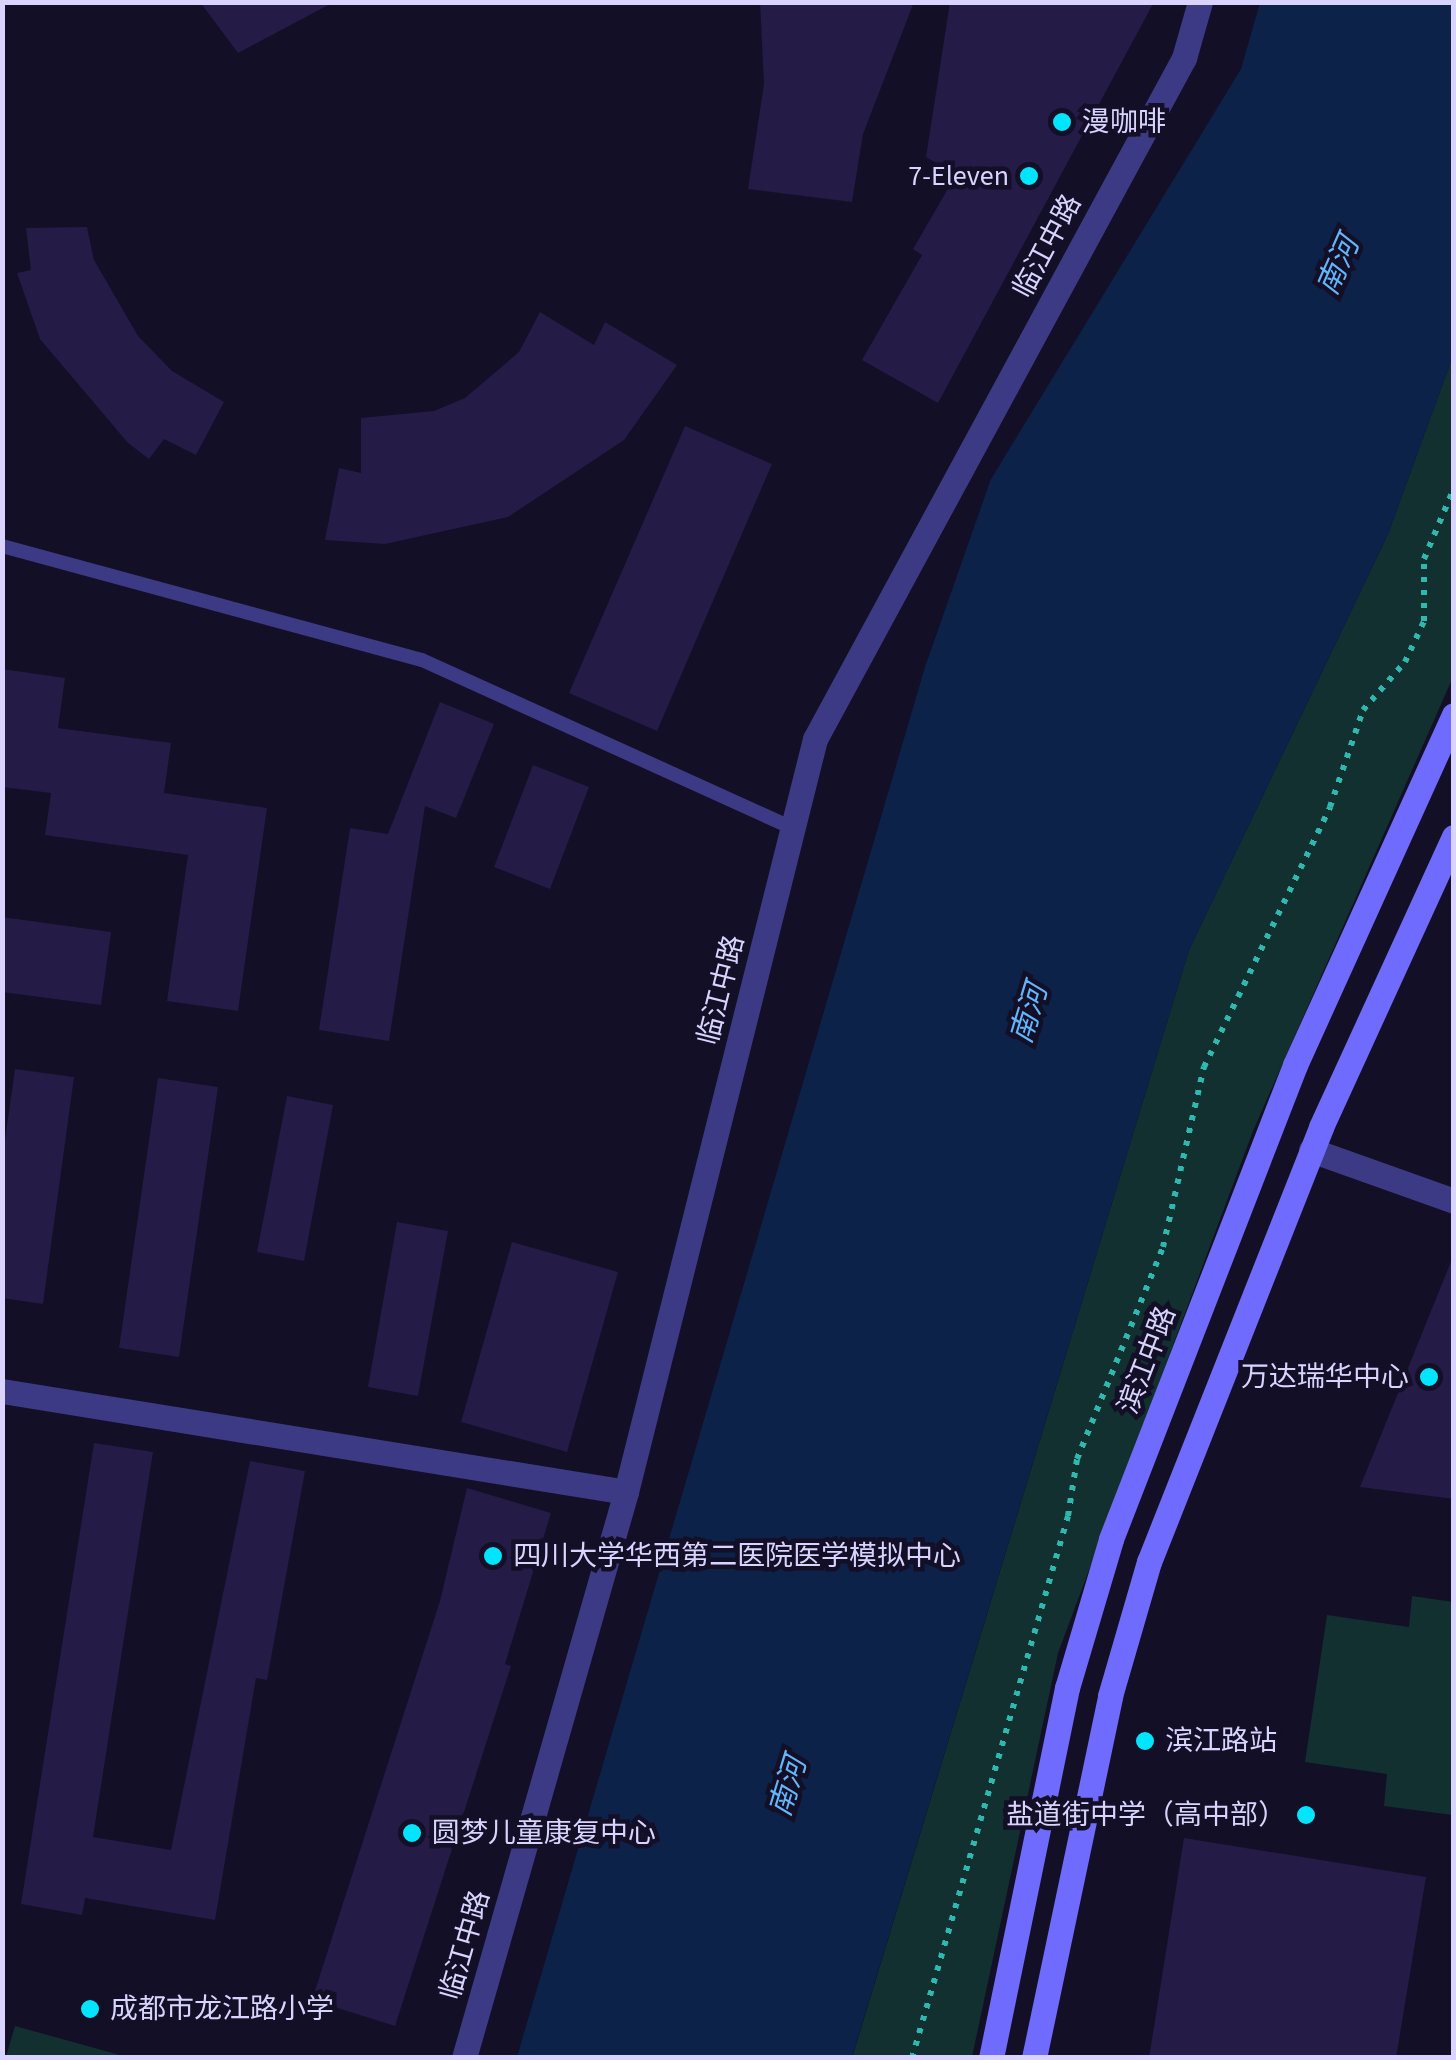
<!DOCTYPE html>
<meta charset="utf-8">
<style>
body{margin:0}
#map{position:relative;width:1456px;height:2060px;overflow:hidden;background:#130f26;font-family:"Source Sans 3","Noto Sans SC",sans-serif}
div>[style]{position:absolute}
.green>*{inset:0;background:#12302f}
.water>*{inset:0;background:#0c2248}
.building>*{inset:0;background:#241b47}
.path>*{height:6px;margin-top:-3px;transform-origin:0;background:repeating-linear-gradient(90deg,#2fb8b0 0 5px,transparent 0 13px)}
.service>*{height:14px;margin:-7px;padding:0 7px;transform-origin:7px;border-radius:7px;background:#3d3a85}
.minor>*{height:25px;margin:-12.5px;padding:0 12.5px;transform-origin:12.5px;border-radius:12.5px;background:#3d3a85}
.secondary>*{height:25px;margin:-12.5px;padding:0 12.5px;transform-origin:12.5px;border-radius:12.5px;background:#6f6bff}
.dots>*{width:28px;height:28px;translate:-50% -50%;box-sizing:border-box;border:5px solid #130f26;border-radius:50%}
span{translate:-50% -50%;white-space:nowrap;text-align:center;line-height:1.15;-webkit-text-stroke:9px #130f26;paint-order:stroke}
.poi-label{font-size:28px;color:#d9d4ff}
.left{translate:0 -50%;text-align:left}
.right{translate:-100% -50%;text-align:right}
.street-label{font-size:28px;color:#d9d4ff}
.water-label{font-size:30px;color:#62b6ff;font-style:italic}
.frame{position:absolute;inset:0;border:5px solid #d9d4ff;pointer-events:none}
</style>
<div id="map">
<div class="green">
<div style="clip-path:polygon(1453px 356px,1453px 677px,1253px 1131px,1058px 1653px,972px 2057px,852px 2058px,1189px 950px,1388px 534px)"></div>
<div style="clip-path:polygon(1412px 1596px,1453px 1602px,1453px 1815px,1384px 1806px,1387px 1774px,1305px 1762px,1327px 1615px,1409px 1627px)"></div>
<div style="clip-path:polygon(15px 2026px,127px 2057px,6px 2057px)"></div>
</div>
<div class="water">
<div style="clip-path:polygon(1260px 3px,1453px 3px,1453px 356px,1388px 534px,1189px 950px,852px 2057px,517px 2057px,925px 667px,991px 479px,1241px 69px)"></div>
</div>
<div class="building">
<div style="clip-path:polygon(200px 2px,334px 2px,238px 53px)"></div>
<div style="clip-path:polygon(760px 2px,914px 2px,863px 134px,852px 202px,748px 189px,764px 84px)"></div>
<div style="clip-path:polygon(950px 2px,1154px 2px,938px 403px,862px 360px,922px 255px,913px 249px,956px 175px,926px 157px)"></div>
<div style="clip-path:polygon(87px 227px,94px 260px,138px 336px,172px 371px,224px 402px,196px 455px,164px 439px,149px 459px,128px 443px,40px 339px,17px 273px,31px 270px,26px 228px)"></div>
<div style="clip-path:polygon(540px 312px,594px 345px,605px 322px,677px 365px,624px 440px,508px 517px,385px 544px,325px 540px,339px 468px,361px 473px,361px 418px,434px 411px,465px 398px,519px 352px)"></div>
<div style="clip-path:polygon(685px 426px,772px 464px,657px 731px,569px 693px)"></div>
<div style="clip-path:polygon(2px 669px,65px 678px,58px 728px,171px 743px,164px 793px,267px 808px,238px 1011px,167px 1001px,188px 855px,45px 835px,51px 793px,2px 787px)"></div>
<div style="clip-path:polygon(440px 702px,494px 724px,456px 818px,425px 806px,389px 1041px,319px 1030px,350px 828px,388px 834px)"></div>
<div style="clip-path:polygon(533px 765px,589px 787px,550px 889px,494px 867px)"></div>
<div style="clip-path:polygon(2px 917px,111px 932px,101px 1005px,2px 992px)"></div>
<div style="clip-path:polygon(15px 1069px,74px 1077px,43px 1304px,2px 1298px,2px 1161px)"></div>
<div style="clip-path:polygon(158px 1078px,218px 1087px,179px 1357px,119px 1348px)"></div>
<div style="clip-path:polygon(287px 1096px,333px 1105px,304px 1261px,257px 1252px)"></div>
<div style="clip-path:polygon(397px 1222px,448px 1231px,418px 1396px,368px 1387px)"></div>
<div style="clip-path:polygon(512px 1242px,618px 1272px,567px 1452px,461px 1422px)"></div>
<div style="clip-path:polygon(1452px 1259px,1454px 1499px,1360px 1487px)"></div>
<div style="clip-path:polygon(94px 1443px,153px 1452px,93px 1837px,171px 1850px,250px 1461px,305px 1471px,267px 1680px,256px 1678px,215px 1920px,85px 1898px,82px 1915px,21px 1904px)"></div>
<div style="clip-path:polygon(467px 1488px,551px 1513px,505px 1664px,511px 1666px,395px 2026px,312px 2000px,440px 1601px)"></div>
<div style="clip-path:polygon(1184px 1838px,1426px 1877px,1396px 2058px,1149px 2058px)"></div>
</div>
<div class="path">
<div style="left:912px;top:2058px;width:564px;rotate:-73.94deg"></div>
<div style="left:1068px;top:1516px;width:58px;rotate:-81deg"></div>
<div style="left:1077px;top:1459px;width:229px;rotate:-67.9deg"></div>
<div style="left:1163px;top:1247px;width:185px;rotate:-77.2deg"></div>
<div style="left:1204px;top:1067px;width:289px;rotate:-64.1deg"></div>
<div style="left:1330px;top:807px;width:102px;rotate:-71.2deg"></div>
<div style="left:1363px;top:710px;width:64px;rotate:-48.8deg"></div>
<div style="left:1405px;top:662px;width:45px;rotate:-65.1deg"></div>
<div style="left:1424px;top:621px;width:62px;rotate:-90deg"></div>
<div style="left:1424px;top:559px;width:77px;rotate:-67.1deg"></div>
</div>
<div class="service">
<div style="left:2px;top:546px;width:435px;rotate:15.2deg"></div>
<div style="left:422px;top:660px;width:407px;rotate:24.4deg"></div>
</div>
<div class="minor">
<div style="left:1311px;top:1150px;width:152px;rotate:19.6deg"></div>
<div style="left:2px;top:1391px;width:632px;rotate:9.19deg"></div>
<div style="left:464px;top:2058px;width:589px;rotate:-74.03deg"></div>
<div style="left:626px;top:1492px;width:776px;rotate:-75.91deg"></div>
<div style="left:815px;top:739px;width:775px;rotate:-61.55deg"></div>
<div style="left:1184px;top:58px;width:58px;rotate:-74.1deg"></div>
</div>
<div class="secondary">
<div style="left:991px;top:2058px;width:378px;rotate:-78.4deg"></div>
<div style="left:1067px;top:1688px;width:155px;rotate:-73.5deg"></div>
<div style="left:1111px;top:1539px;width:508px;rotate:-68.78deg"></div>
<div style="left:1295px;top:1065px;width:384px;rotate:-65.6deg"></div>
<div style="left:1034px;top:2058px;width:370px;rotate:-78.1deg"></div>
<div style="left:1110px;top:1696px;width:140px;rotate:-73.8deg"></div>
<div style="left:1149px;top:1562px;width:468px;rotate:-68.4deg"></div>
<div style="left:1321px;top:1127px;width:319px;rotate:-65.4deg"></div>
</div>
<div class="dots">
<div style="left:1062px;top:122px;background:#00e5ff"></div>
<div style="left:1029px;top:176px;background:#00e5ff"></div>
<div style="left:1429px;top:1377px;background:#00e5ff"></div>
<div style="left:493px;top:1556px;background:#00e5ff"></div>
<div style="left:1145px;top:1741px;background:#00e5ff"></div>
<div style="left:1306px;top:1815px;background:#00e5ff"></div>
<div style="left:412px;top:1833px;background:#00e5ff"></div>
<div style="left:90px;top:2009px;background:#00e5ff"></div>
</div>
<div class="poi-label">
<span class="left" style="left:1082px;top:122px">漫咖啡</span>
<span class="right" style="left:1009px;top:176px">7-Eleven</span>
<span class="right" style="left:1409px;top:1377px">万达瑞华中心</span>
<span class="left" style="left:513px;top:1556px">四川大学华西第二医院医学模拟中心</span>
<span class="left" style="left:1165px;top:1741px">滨江路站</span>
<span class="right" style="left:1286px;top:1815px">盐道街中学（高中部）</span>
<span class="left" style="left:432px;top:1833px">圆梦儿童康复中心</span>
<span class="left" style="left:110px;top:2009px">成都市龙江路小学</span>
</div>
<div class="street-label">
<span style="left:1047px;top:246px;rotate:-62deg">临江中路</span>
<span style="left:721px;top:990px;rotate:-76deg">临江中路</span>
<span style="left:1147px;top:1360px;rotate:-69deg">滨江中路</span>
<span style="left:465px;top:1945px;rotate:-74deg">临江中路</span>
</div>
<div class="water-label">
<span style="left:1339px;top:266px;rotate:-66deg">南河</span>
<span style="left:1030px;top:1014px;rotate:-73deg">南河</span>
<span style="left:789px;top:1787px;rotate:-73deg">南河</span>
</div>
<div class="frame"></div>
</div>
